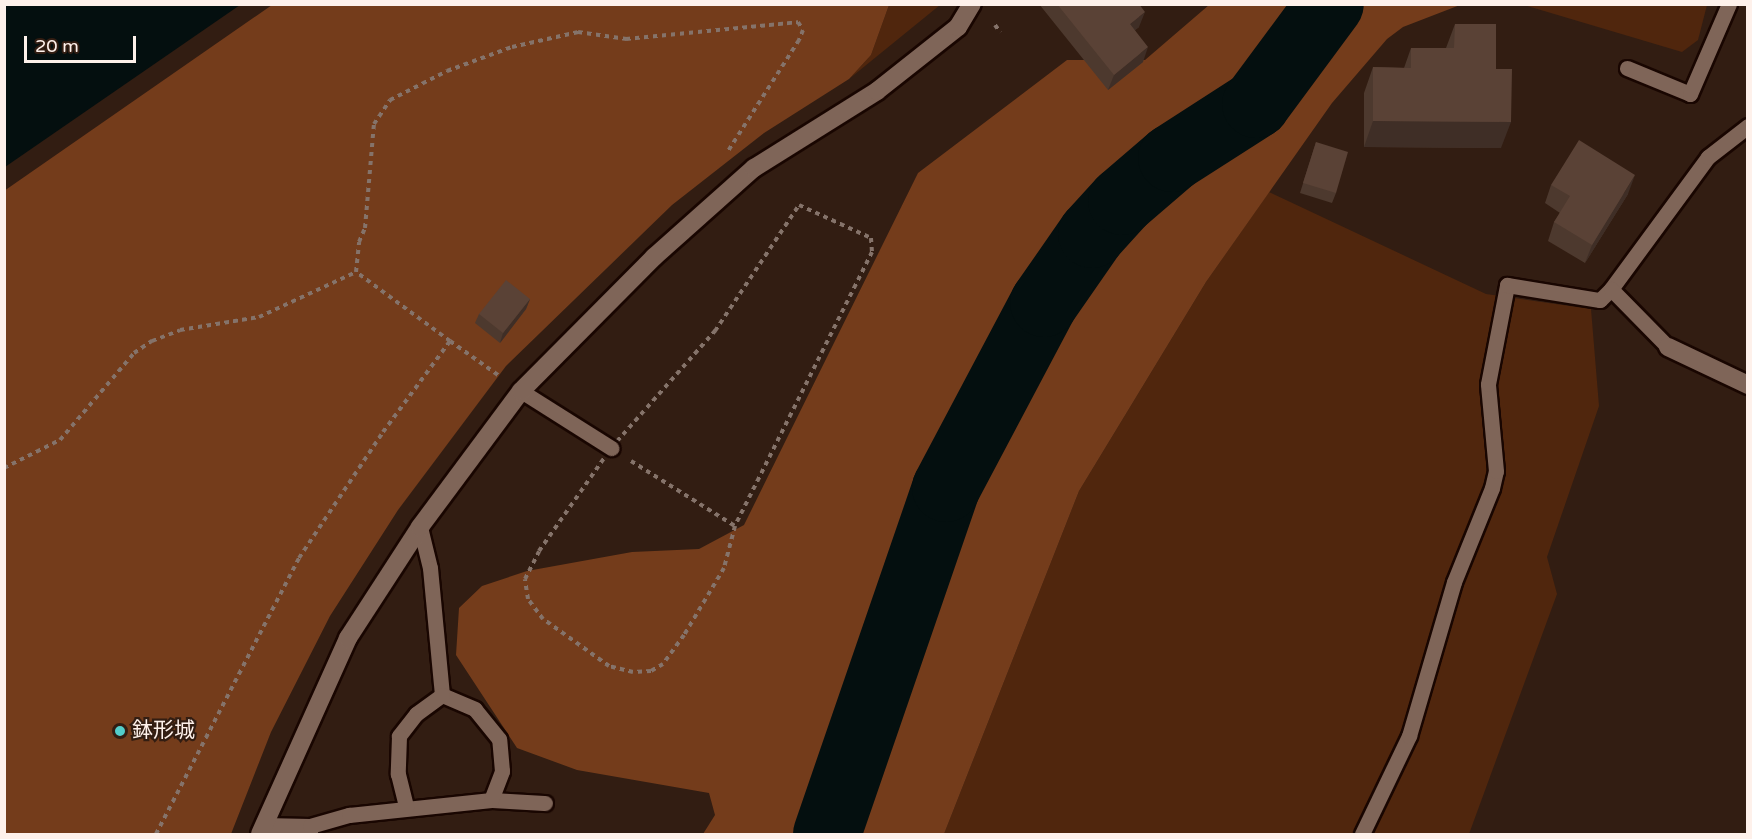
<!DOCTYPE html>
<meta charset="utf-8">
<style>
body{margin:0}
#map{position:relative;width:1752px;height:839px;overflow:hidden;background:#321d12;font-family:"Varela Round","Noto Sans JP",sans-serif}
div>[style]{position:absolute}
.green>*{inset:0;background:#50260d}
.forest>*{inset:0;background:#743c1b}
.water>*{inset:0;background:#040f0f}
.river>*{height:68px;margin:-34px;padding:0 34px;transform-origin:34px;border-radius:34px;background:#040f0f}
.path>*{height:4px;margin-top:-2px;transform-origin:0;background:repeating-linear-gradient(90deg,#85736a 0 4.5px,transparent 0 9px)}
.roads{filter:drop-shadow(2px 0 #190601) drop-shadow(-2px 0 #190601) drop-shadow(0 2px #190601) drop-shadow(0 -2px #190601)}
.lane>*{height:15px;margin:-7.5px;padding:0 7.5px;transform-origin:7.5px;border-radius:7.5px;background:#7f6558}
.street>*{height:18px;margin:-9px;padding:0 9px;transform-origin:9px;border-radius:9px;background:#7f6558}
.secondary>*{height:18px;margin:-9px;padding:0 9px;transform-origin:9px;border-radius:9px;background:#7f6558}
.wall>*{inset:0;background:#4d392e}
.shaded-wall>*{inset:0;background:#3f2e26}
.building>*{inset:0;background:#5a4236}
.dots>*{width:16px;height:16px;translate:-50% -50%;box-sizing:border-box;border:3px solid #321d12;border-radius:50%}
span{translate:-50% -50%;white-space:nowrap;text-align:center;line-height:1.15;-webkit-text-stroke:4.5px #321d12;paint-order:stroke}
.poi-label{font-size:21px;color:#fef1eb}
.left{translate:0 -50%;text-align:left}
.frame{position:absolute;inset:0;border:6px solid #fef1eb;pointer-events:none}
.scale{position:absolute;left:24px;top:36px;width:112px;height:27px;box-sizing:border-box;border:3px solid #fef1eb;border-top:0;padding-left:8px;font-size:18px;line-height:21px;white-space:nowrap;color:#fef1eb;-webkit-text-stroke:4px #321d12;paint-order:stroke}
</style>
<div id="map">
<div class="green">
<div style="clip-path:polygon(889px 5px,940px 5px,849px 79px,871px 55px)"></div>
<div style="clip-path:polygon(1524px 5px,1707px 5px,1698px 40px,1682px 52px)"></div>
<div style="clip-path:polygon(1269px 192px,1486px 294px,1591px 309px,1599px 406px,1547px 557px,1557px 594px,1469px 834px,944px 834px,1079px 491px,1206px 282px)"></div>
</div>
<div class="forest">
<div style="clip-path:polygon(272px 5px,889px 5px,871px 55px,849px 79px,764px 133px,672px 205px,506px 366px,398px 510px,330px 616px,271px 732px,231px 834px,5px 834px,4px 191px)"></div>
<div style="clip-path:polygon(1209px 5px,1460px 5px,1403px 27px,1387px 39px,1332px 103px,1206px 282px,1079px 491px,944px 834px,703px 834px,715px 815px,709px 793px,577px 770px,517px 748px,456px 655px,459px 608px,482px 586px,527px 571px,632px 552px,699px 549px,744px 525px,918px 173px,1067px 60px,1145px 60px)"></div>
</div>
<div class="water">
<div style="clip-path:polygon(5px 4px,240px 4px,240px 5px,5px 167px)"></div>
</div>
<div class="river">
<div style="left:827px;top:834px;width:366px;rotate:-71deg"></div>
<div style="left:946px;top:488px;width:209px;rotate:-62.1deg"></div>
<div style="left:1044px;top:303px;width:84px;rotate:-55.2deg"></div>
<div style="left:1092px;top:234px;width:45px;rotate:-47.7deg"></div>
<div style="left:1122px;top:201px;width:66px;rotate:-40.7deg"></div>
<div style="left:1172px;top:158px;width:100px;rotate:-32.7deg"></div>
<div style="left:1256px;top:104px;width:124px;rotate:-53.5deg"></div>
</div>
<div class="path">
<div style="left:995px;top:25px;width:9px;rotate:54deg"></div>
<div style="left:799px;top:205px;width:79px;rotate:24.6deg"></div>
<div style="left:871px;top:238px;width:14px;rotate:86deg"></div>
<div style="left:872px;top:252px;width:306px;rotate:116.6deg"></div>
<div style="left:735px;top:526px;width:43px;rotate:104.7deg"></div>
<div style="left:724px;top:568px;width:78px;rotate:120.8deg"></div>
<div style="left:684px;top:635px;width:36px;rotate:126deg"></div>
<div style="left:663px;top:664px;width:14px;rotate:150deg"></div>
<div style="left:651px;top:671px;width:18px;rotate:177deg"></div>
<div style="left:633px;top:672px;width:25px;rotate:-166deg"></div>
<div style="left:609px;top:666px;width:81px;rotate:-144.5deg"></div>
<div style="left:543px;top:619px;width:25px;rotate:-127deg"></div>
<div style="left:528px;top:599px;width:20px;rotate:-99deg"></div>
<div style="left:525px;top:579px;width:31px;rotate:-63deg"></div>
<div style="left:539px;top:551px;width:126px;rotate:-55deg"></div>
<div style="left:611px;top:448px;width:157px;rotate:-48.4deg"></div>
<div style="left:715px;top:331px;width:151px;rotate:-56.3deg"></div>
<div style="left:450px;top:341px;width:117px;rotate:-143.7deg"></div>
<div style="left:356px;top:272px;width:30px;rotate:-84deg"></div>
<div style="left:359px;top:242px;width:15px;rotate:-67deg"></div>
<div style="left:365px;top:228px;width:104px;rotate:-85.1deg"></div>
<div style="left:374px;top:124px;width:29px;rotate:-56deg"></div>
<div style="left:390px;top:100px;width:64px;rotate:-27deg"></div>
<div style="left:447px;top:71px;width:69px;rotate:-20.3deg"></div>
<div style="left:512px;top:47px;width:68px;rotate:-12.8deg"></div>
<div style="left:578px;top:32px;width:49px;rotate:8.3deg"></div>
<div style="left:626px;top:39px;width:173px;rotate:-5.6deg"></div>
<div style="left:798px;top:22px;width:9px;rotate:58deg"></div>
<div style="left:803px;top:30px;width:11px;rotate:112deg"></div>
<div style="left:799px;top:40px;width:132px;rotate:122.6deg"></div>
<div style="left:631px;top:461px;width:123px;rotate:32deg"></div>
<div style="left:4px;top:468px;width:63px;rotate:-26.6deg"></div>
<div style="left:60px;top:440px;width:114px;rotate:-49.6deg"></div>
<div style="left:134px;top:353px;width:22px;rotate:-34deg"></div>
<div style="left:152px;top:341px;width:30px;rotate:-21deg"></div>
<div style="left:180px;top:330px;width:80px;rotate:-9.3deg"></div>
<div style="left:259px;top:317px;width:107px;rotate:-24.9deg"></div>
<div style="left:4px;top:834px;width:2px"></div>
<div style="left:156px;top:834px;width:311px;rotate:-62.6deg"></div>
<div style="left:299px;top:558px;width:151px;rotate:-56.3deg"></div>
<div style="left:383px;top:432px;width:113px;rotate:-53.6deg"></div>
<div style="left:450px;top:341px;width:59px;rotate:35.3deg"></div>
</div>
<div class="roads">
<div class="lane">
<div style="left:1627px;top:68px;width:68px;rotate:22.4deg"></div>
<div style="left:1690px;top:94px;width:98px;rotate:-66.6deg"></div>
<div style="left:1611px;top:289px;width:164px;rotate:-53.7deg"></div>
<div style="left:1708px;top:157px;width:51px;rotate:-37.8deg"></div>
<div style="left:521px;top:391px;width:107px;rotate:32.3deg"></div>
<div style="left:420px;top:527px;width:42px;rotate:76.3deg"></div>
<div style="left:430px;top:568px;width:128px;rotate:84.6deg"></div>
<div style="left:491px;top:800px;width:54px;rotate:3.2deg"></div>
<div style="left:264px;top:825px;width:46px;rotate:1.2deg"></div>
<div style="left:310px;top:834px;width:8px;rotate:-90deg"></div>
<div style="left:310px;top:826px;width:41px;rotate:-15.8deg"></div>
<div style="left:349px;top:815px;width:143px;rotate:-6deg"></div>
<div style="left:491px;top:800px;width:31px;rotate:-69deg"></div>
<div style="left:502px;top:771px;width:32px;rotate:-95deg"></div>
<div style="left:499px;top:739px;width:38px;rotate:-129deg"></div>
<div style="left:475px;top:709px;width:36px;rotate:-157deg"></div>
<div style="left:442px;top:695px;width:32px;rotate:144deg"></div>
<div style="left:416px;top:714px;width:28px;rotate:128deg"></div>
<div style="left:399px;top:736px;width:38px;rotate:92deg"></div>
<div style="left:398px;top:774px;width:34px;rotate:76deg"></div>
<div style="left:1362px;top:834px;width:109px;rotate:-64.4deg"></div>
<div style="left:1409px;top:736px;width:160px;rotate:-73.7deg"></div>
<div style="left:1454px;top:582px;width:101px;rotate:-68deg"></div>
<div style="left:1492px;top:488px;width:17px;rotate:-77deg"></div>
<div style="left:1496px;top:471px;width:87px;rotate:-95.3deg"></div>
<div style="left:1488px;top:384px;width:101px;rotate:-79.1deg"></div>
<div style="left:1507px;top:285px;width:94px;rotate:9.2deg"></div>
<div style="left:1600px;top:300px;width:16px;rotate:-45deg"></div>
<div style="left:1611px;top:289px;width:81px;rotate:45.5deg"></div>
</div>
<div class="street">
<div style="left:1668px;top:347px;width:89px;rotate:25.4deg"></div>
</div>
<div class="secondary">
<div style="left:260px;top:834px;width:215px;rotate:-65.8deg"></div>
<div style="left:348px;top:638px;width:132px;rotate:-57deg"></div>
<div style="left:420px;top:527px;width:169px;rotate:-53.4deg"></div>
<div style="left:521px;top:391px;width:189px;rotate:-45.2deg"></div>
<div style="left:654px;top:257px;width:134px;rotate:-41.7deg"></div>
<div style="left:754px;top:168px;width:145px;rotate:-32deg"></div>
<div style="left:877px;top:91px;width:103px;rotate:-38.3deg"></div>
<div style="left:958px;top:27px;width:27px;rotate:-59deg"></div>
</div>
</div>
<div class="wall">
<div style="clip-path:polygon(1039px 4px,1139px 4px,1139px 27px,1135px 30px,1143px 62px,1108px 90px)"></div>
<div style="clip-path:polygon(1455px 24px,1496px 69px,1501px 148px,1364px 147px,1364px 93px,1373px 67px,1404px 68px,1411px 48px,1446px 48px)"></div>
<div style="clip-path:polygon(1316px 142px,1336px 193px,1332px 203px,1300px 193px)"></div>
<div style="clip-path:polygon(1551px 185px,1628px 194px,1585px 263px,1548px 241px,1554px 222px,1560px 213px,1545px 203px)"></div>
<div style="clip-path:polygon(530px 299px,526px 309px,500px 343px,475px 323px,479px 314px)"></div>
</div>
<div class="shaded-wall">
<div style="clip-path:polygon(1145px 12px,1139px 27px,1124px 39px,1130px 24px)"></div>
<div style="clip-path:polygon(1148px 47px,1143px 62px,1108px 90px,1114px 75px)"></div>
<div style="clip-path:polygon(1373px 121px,1511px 122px,1501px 148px,1364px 147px)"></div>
<div style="clip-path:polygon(1635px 175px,1628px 194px,1585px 263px,1592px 245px)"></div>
<div style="clip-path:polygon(530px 299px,526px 309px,500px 343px,503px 333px)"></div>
</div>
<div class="building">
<div style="clip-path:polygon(1057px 4px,1139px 4px,1145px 12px,1130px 24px,1148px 47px,1114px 75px)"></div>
<div style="clip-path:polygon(1455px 24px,1496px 24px,1496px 69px,1512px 69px,1511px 122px,1373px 121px,1373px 67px,1411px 68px,1411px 48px,1454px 48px)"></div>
<div style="clip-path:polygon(1579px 140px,1635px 175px,1592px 245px,1554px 222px,1570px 196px,1551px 185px)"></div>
<div style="clip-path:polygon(1316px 142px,1348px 152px,1336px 193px,1303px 183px)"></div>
<div style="clip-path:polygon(506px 280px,530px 299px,503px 333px,479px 314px)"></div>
</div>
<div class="dots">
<div style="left:120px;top:731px;background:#53cdca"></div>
</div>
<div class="poi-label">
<span class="left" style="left:132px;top:731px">鉢形城</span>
</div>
<div class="frame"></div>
<div class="scale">20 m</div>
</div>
